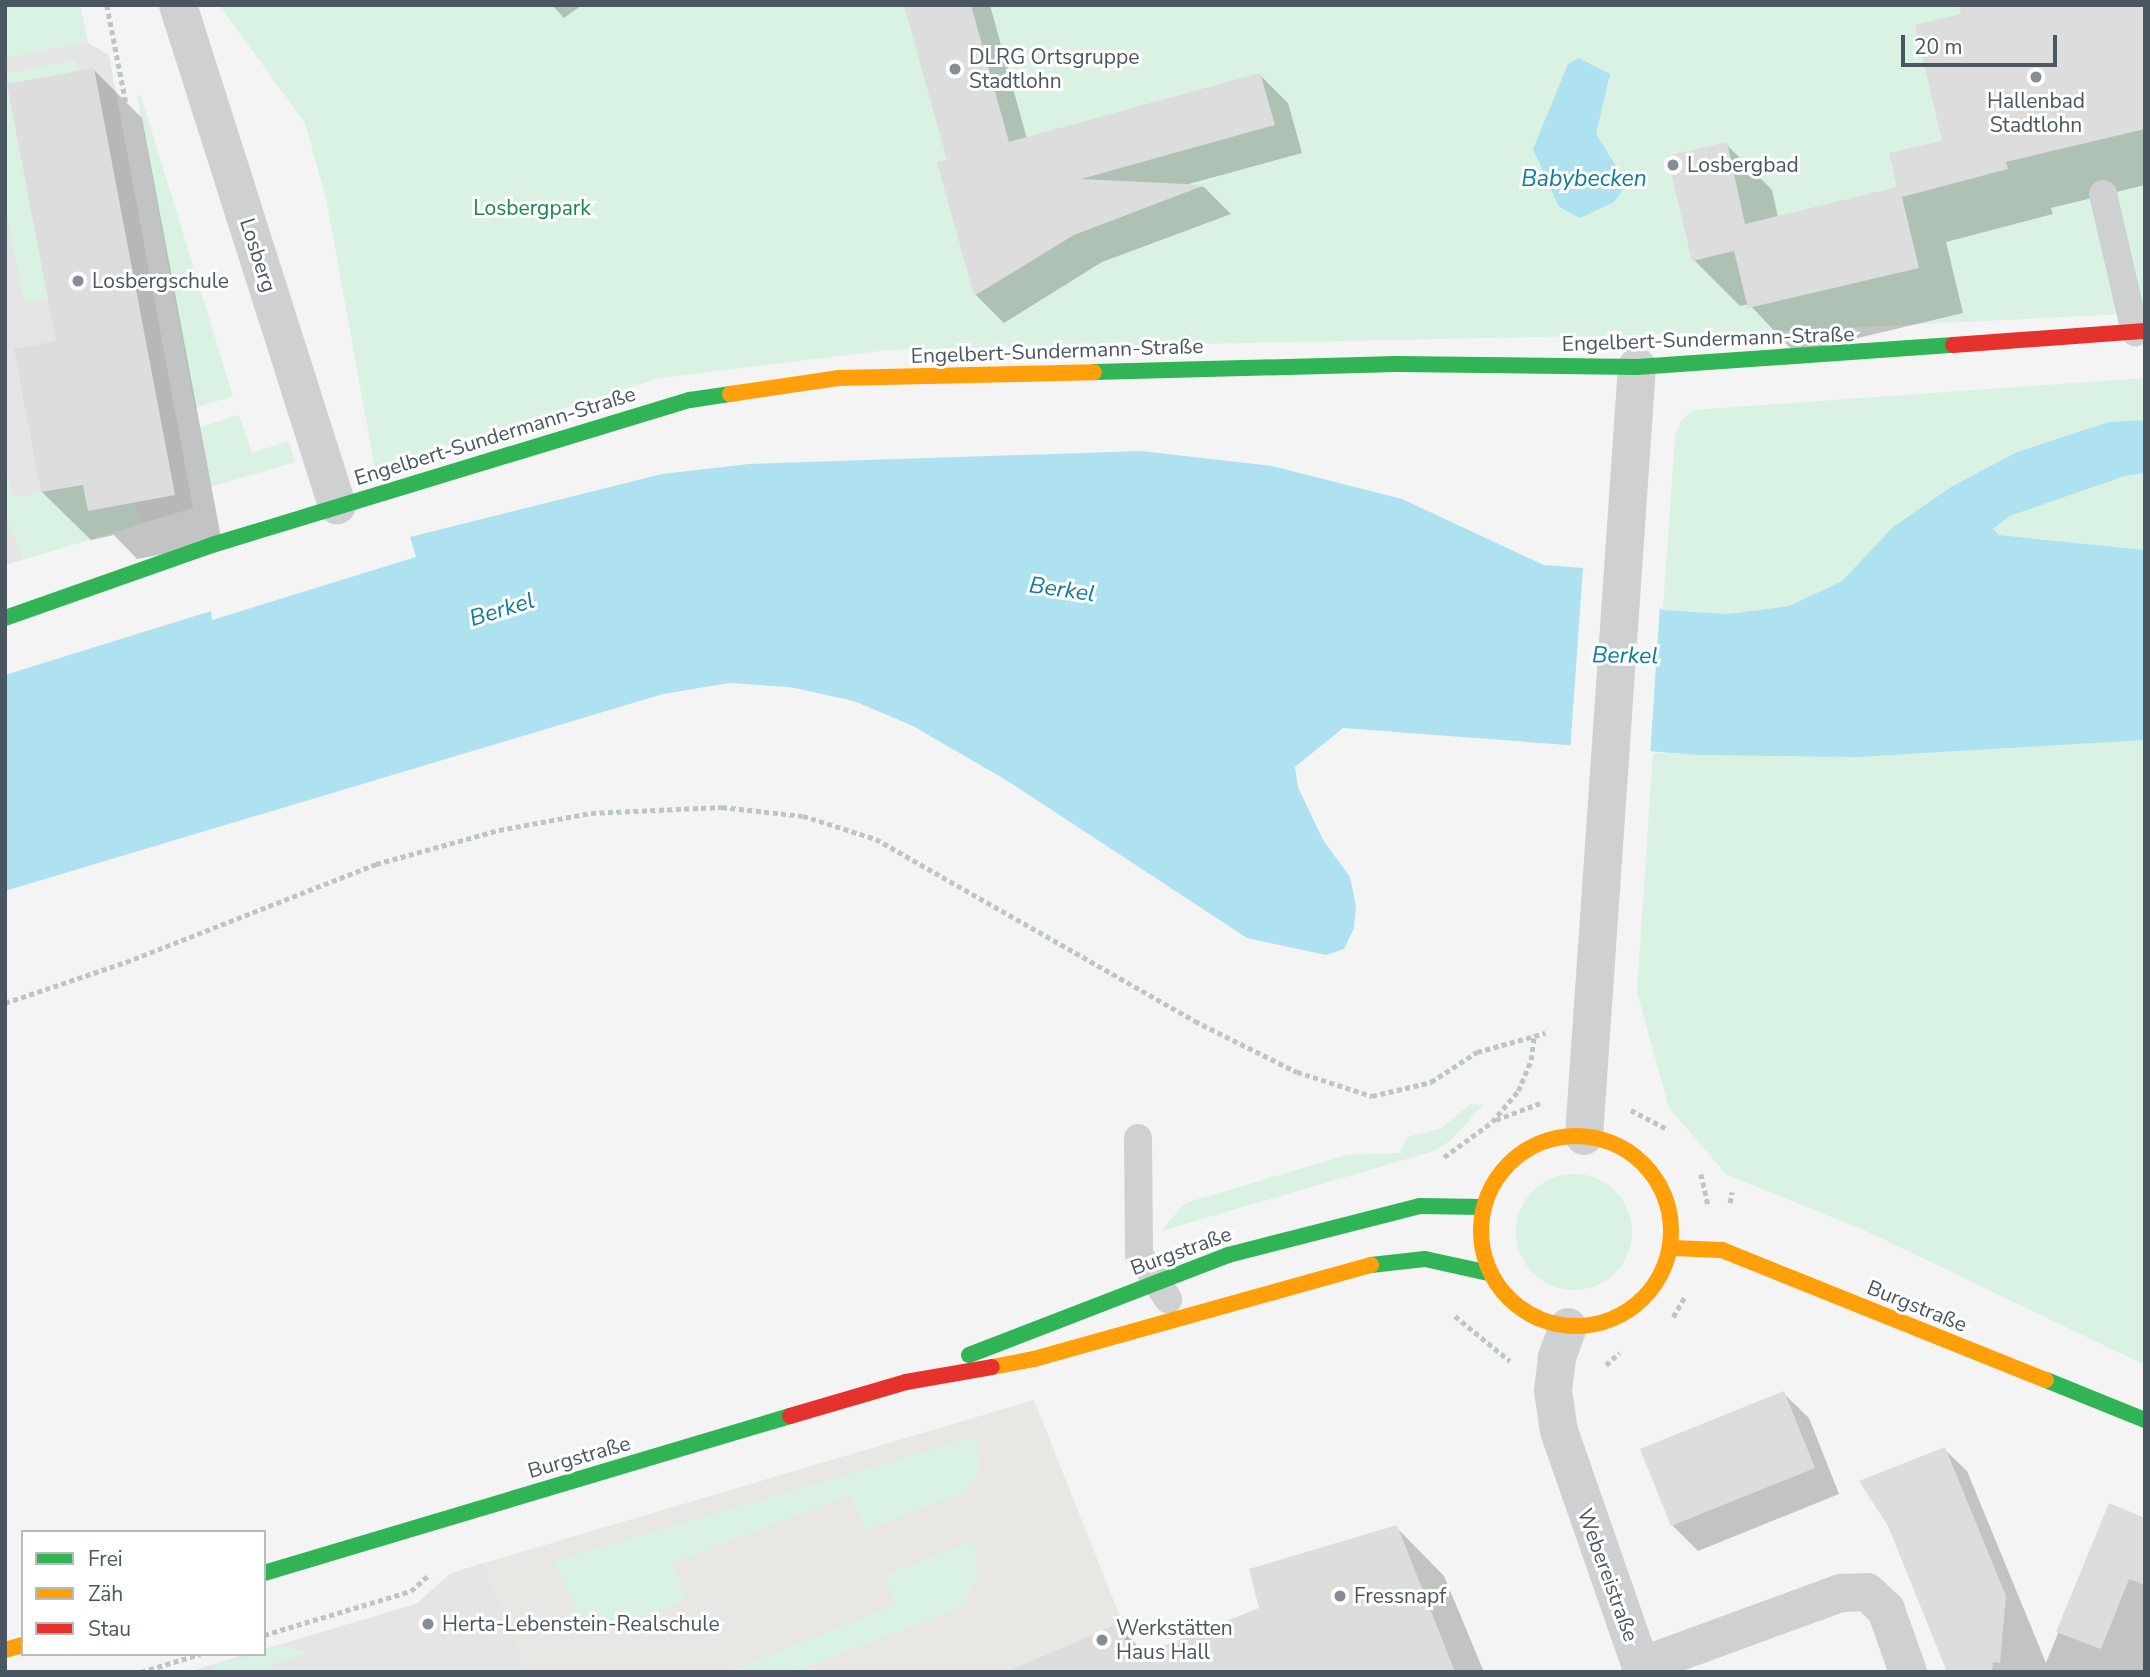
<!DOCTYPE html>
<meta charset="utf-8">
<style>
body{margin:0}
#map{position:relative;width:2150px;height:1677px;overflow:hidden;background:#f4f4f4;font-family:"Nunito Sans",sans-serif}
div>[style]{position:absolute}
.commercial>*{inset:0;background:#e8e7e3}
.education>*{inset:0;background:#e6e5e6}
.green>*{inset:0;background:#d9f2e3}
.round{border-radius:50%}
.water>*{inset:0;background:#aee2f0}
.pier>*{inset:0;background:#f4f4f4}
.shadow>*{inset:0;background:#0003}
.building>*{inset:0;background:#ddddde}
.path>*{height:4.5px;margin-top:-2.25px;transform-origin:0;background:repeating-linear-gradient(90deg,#bcc7c4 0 5px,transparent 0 8.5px)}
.lane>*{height:28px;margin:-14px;padding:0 14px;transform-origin:14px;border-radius:14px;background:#ced0d2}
.street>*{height:38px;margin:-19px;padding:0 19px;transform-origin:19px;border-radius:19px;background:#ced0d2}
.fast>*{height:16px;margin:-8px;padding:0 8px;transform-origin:8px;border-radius:8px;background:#30b455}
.slow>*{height:16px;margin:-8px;padding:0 8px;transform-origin:8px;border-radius:8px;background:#ff9f0a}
.slow>.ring{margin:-8px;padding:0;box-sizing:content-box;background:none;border:16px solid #ff9f0a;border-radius:50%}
.jam>*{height:16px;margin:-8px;padding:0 8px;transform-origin:8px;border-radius:8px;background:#e5322d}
.dots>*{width:19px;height:19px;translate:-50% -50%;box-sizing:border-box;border:4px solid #fff;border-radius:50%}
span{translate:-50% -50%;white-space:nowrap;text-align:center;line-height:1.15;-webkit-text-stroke:6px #fff;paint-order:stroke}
.poi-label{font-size:21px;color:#4a5661}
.left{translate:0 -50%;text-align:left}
.park-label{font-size:21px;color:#17864f}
.street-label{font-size:21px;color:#4a5661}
.water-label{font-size:23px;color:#0c7c9b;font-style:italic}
.frame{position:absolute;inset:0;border:7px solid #4a5661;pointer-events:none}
.legend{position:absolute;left:21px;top:1530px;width:245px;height:126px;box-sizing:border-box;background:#fff;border:2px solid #b7bbc0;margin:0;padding:9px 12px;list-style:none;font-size:21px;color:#4a5661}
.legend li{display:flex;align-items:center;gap:14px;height:35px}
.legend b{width:35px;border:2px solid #b7bbc0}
.scale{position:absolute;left:1901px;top:35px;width:156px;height:32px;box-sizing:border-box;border:4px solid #4a5661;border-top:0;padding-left:9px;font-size:21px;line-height:24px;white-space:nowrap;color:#4a5661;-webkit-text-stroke:5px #fff;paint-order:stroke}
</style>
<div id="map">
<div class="commercial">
<div style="clip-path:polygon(1034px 1400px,1142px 1672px,528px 1672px,484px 1563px)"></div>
</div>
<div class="education">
<div style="clip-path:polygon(5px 5px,80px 5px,88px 43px,109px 55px,193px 508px,5px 565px)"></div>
<div style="clip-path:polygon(484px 1563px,528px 1672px,188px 1672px,247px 1654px,264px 1654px,264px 1649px,416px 1604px,451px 1573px)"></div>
</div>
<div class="green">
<div style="clip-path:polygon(5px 5px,80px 5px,88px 43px,5px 58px)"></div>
<div style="clip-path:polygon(219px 5px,2145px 5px,2145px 313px,1743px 333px,889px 350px,660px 378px,375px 469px,326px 198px,305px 123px)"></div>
<div style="clip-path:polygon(75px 60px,78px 71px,7px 85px,48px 299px,24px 303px,5px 206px,5px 74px)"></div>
<div style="clip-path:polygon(137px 95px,141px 96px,233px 396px,195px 408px)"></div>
<div style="clip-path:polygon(2145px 378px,2145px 420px,2109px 422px,2017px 452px,1951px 487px,1893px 527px,1842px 581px,1789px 606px,1728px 614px,1663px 610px,1675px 436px,1681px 421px,1693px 410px)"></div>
<div style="clip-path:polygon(239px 415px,252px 453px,289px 441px,295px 462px,211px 487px,200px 427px)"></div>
<div style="clip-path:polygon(5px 463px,12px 497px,83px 485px,88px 511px,135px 503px,141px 524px,23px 560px,5px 514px)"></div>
<div style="clip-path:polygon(2145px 473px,2145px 550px,1999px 535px,1993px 529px,2010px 516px,2125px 476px)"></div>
<div style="clip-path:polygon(2145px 740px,2145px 1365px,1866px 1231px,1727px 1175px,1669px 1108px,1637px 992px,1653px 753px,1859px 757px)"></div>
<div style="clip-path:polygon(1471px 1104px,1483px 1105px,1450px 1141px,1431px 1152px,1161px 1231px,1183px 1205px,1195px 1200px,1347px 1155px,1400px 1153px,1407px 1137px,1441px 1128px)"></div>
<div class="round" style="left:1516px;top:1174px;width:116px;height:116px"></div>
<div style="clip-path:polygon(978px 1436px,979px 1473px,961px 1493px,865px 1531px,850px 1495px,673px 1563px,686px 1600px,599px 1634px,584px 1627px,554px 1561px)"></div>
<div style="clip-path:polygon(973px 1541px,979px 1576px,960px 1608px,793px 1672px,727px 1672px,896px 1605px,884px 1575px)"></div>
<div style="clip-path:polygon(280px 1645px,309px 1653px,270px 1665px,271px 1672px,217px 1672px,214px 1664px,264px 1654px,264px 1649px)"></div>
</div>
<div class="water">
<div style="clip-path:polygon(1579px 58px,1610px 74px,1596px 134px,1624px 179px,1624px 188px,1614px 202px,1580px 218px,1559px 207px,1533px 149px,1568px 64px)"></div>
<div style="clip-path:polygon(2145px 420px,2145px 473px,2125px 476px,2010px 516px,1993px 529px,1999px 535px,2145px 550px,2145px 740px,1859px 757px,1700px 755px,1343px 728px,1295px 767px,1298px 787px,1323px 840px,1350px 877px,1356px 906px,1354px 928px,1344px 949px,1326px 955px,1247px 938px,1006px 780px,913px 726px,854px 701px,790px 687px,729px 683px,663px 694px,5px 891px,5px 675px,211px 611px,212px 620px,416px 557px,410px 537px,662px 474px,749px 464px,1141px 451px,1272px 466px,1402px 499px,1544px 565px,1583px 568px,1663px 610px,1728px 614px,1789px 606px,1842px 581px,1893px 527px,1951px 487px,2017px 452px,2109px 422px)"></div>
</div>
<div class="pier">
<div style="clip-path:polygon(1583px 568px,1660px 605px,1650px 756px,1570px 752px)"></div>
</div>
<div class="shadow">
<div style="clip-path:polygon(552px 5px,582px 5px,564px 18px)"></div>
<div style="clip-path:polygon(906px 5px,990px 5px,1027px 139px,1260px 75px,1288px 103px,1302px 153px,1185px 185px,1204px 187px,1231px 214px,1102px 262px,1004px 323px,976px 295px,939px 163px,949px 161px)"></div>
<div style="clip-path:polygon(2145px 5px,2145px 185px,2051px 208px,2053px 214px,1946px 242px,1963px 313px,1795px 353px,1749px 304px,1740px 306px,1694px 260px,1726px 144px,1772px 190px,1778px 217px,1899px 188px,1944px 142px)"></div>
<div style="clip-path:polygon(94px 70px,142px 118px,222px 543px,137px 559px,114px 535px,91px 540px,42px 492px)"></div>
<div style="clip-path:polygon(1783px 1393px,1809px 1418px,1839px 1494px,1698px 1551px,1672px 1525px)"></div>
<div style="clip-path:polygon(1944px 1449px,1967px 1471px,2046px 1663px,2110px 1505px,2145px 1519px,2145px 1672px,1949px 1672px)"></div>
<div style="clip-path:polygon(1396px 1527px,1444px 1576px,1484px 1672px,1008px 1672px,1118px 1626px,1147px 1655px,1261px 1610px)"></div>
</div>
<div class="building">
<div style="clip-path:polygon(904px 5px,971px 5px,1009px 142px,1260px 73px,1275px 125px,1081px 179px,1205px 185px,1074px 235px,974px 296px,937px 162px,947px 160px)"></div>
<div style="clip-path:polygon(1959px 5px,2145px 5px,2145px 129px,2006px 162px,2008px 169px,1902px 197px,1919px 268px,1748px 308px,1734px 251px,1692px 261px,1667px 156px,1727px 142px,1745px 224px,1897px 187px,1889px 153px,1942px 141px,1915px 25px,1961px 14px)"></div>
<div style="clip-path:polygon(94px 68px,175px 495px,88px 511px,83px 485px,41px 492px,14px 349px,56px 341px,7px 84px)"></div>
<div style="clip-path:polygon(1784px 1391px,1815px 1468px,1671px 1526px,1640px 1449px)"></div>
<div style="clip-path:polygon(1945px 1447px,2006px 1596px,2000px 1663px,1993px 1662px,1992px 1672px,1947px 1672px,1888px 1526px,1859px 1481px)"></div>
<div style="clip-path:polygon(2109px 1503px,2145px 1518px,2145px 1585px,2129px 1579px,2101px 1649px,2056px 1632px)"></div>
<div style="clip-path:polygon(1397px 1525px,1455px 1672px,1006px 1672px,1118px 1624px,1133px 1658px,1259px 1608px,1249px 1569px)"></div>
</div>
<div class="path">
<div style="left:107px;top:5px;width:503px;rotate:79deg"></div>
<div style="left:5px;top:1003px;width:128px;rotate:-18.7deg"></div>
<div style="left:126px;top:962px;width:269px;rotate:-21.4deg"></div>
<div style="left:376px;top:864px;width:128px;rotate:-15.5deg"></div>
<div style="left:499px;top:830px;width:94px;rotate:-10.5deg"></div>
<div style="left:591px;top:813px;width:131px;rotate:-2.6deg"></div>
<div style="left:722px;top:807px;width:81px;rotate:6.3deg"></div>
<div style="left:803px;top:816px;width:77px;rotate:17.5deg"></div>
<div style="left:876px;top:839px;width:367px;rotate:29.7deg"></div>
<div style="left:1195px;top:1021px;width:114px;rotate:26.6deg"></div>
<div style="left:1297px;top:1072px;width:79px;rotate:17.7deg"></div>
<div style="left:1372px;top:1096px;width:61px;rotate:-13.3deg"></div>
<div style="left:1431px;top:1082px;width:55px;rotate:-33.1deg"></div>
<div style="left:1477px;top:1052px;width:71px;rotate:-15.6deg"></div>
<div style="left:1631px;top:1110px;width:41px;rotate:27.8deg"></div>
<div style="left:1496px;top:1120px;width:47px;rotate:-21.1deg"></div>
<div style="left:1444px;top:1157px;width:59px;rotate:-36.1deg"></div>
<div style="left:1492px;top:1122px;width:40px;rotate:-50deg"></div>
<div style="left:1518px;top:1091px;width:34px;rotate:-67deg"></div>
<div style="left:1531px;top:1060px;width:26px;rotate:-83deg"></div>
<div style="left:1701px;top:1174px;width:32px;rotate:77deg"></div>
<div style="left:1730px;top:1203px;width:11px;rotate:-80deg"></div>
<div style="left:1455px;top:1316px;width:71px;rotate:39.3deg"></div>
<div style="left:1673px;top:1317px;width:24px;rotate:-60deg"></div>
<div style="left:1606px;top:1365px;width:18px;rotate:-43deg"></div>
<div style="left:264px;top:1635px;width:153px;rotate:-16.7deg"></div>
<div style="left:411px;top:1591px;width:24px;rotate:-42deg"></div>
<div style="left:141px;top:1672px;width:62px;rotate:-17deg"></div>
</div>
<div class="lane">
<div style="left:2103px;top:194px;width:142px;rotate:76.9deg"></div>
<div style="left:1138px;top:1138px;width:116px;rotate:89.5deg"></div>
<div style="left:1139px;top:1254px;width:54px;rotate:57.2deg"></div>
</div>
<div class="street">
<div style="left:178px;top:5px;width:525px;rotate:72.36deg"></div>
<div style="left:1584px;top:1136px;width:771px;rotate:-86.06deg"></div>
<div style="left:1568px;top:1327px;width:33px;rotate:110deg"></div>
<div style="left:1557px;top:1358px;width:33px;rotate:97deg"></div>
<div style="left:1553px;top:1391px;width:40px;rotate:81.5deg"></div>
<div style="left:1559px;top:1431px;width:249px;rotate:70.8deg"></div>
<div style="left:1641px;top:1666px;width:213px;rotate:-20.1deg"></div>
<div style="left:1841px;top:1593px;width:26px;rotate:-2deg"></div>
<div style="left:1867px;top:1592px;width:26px;rotate:43deg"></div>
<div style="left:1886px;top:1610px;width:66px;rotate:70.5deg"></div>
</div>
<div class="fast">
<div style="left:1094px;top:372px;width:302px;rotate:-1.5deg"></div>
<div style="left:1396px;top:364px;width:241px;rotate:0.7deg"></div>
<div style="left:1637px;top:367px;width:317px;rotate:-4deg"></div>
<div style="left:5px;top:618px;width:219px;rotate:-19.4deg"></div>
<div style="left:212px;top:545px;width:500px;rotate:-16.9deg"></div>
<div style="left:690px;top:400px;width:40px;rotate:-8.5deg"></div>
<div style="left:1371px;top:1265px;width:54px;rotate:-6.3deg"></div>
<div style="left:1425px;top:1259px;width:66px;rotate:12.3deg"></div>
<div style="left:969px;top:1355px;width:278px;rotate:-21.1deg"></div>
<div style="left:1228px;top:1255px;width:198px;rotate:-14.3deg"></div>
<div style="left:1420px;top:1206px;width:63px;rotate:0.9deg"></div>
<div style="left:2046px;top:1380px;width:107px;rotate:22deg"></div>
<div style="left:264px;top:1573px;width:549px;rotate:-16.62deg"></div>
</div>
<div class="slow">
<div style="left:730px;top:394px;width:109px;rotate:-8.4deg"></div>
<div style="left:838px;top:378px;width:256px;rotate:-1.3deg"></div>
<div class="ring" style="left:1481px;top:1136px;width:174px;height:174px"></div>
<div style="left:1671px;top:1248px;width:51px;rotate:2.2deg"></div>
<div style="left:1722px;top:1250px;width:349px;rotate:21.9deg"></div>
<div style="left:992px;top:1367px;width:43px;rotate:-10.8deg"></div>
<div style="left:1034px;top:1359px;width:350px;rotate:-15.6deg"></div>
<div style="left:5px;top:1650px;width:19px;rotate:-16deg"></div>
</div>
<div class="jam">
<div style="left:1953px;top:345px;width:193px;rotate:-4.2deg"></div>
<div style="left:790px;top:1416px;width:121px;rotate:-16.3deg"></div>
<div style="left:906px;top:1382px;width:87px;rotate:-9.9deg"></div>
</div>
<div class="dots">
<div style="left:955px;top:69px;background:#868d94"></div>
<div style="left:2036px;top:77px;background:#868d94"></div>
<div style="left:1673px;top:165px;background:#868d94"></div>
<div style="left:78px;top:281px;background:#868d94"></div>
<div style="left:1340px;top:1596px;background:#868d94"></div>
<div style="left:428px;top:1624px;background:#868d94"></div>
<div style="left:1102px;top:1640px;background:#868d94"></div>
</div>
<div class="poi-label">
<span class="left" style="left:969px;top:69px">DLRG Ortsgruppe<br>Stadtlohn</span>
<span style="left:2036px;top:113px">Hallenbad<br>Stadtlohn</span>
<span class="left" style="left:1687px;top:165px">Losbergbad</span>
<span class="left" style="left:92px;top:281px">Losbergschule</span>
<span class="left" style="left:1354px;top:1596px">Fressnapf</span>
<span class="left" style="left:442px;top:1624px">Herta-Lebenstein-Realschule</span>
<span class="left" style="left:1116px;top:1640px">Werkstätten<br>Haus Hall</span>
</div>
<div class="park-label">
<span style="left:532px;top:208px">Losbergpark</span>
</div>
<div class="street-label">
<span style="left:258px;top:255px;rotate:72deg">Losberg</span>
<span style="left:1708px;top:339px;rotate:-2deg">Engelbert-Sundermann-Straße</span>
<span style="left:1057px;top:351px;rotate:-2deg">Engelbert-Sundermann-Straße</span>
<span style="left:495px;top:436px;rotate:-17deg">Engelbert-Sundermann-Straße</span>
<span style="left:1181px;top:1251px;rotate:-20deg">Burgstraße</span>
<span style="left:1917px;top:1306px;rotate:22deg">Burgstraße</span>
<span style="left:579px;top:1457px;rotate:-16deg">Burgstraße</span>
<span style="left:1608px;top:1575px;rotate:70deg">Webereistraße</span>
</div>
<div class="water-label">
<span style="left:1584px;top:179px">Babybecken</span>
<span style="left:1062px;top:590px;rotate:8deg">Berkel</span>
<span style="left:502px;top:610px;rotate:-17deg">Berkel</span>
<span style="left:1625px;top:656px;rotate:1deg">Berkel</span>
</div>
<div class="frame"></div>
<ul class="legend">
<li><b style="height:9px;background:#30b455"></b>Frei</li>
<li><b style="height:9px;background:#ff9f0a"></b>Zäh</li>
<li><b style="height:9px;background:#e5322d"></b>Stau</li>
</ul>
<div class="scale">20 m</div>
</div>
